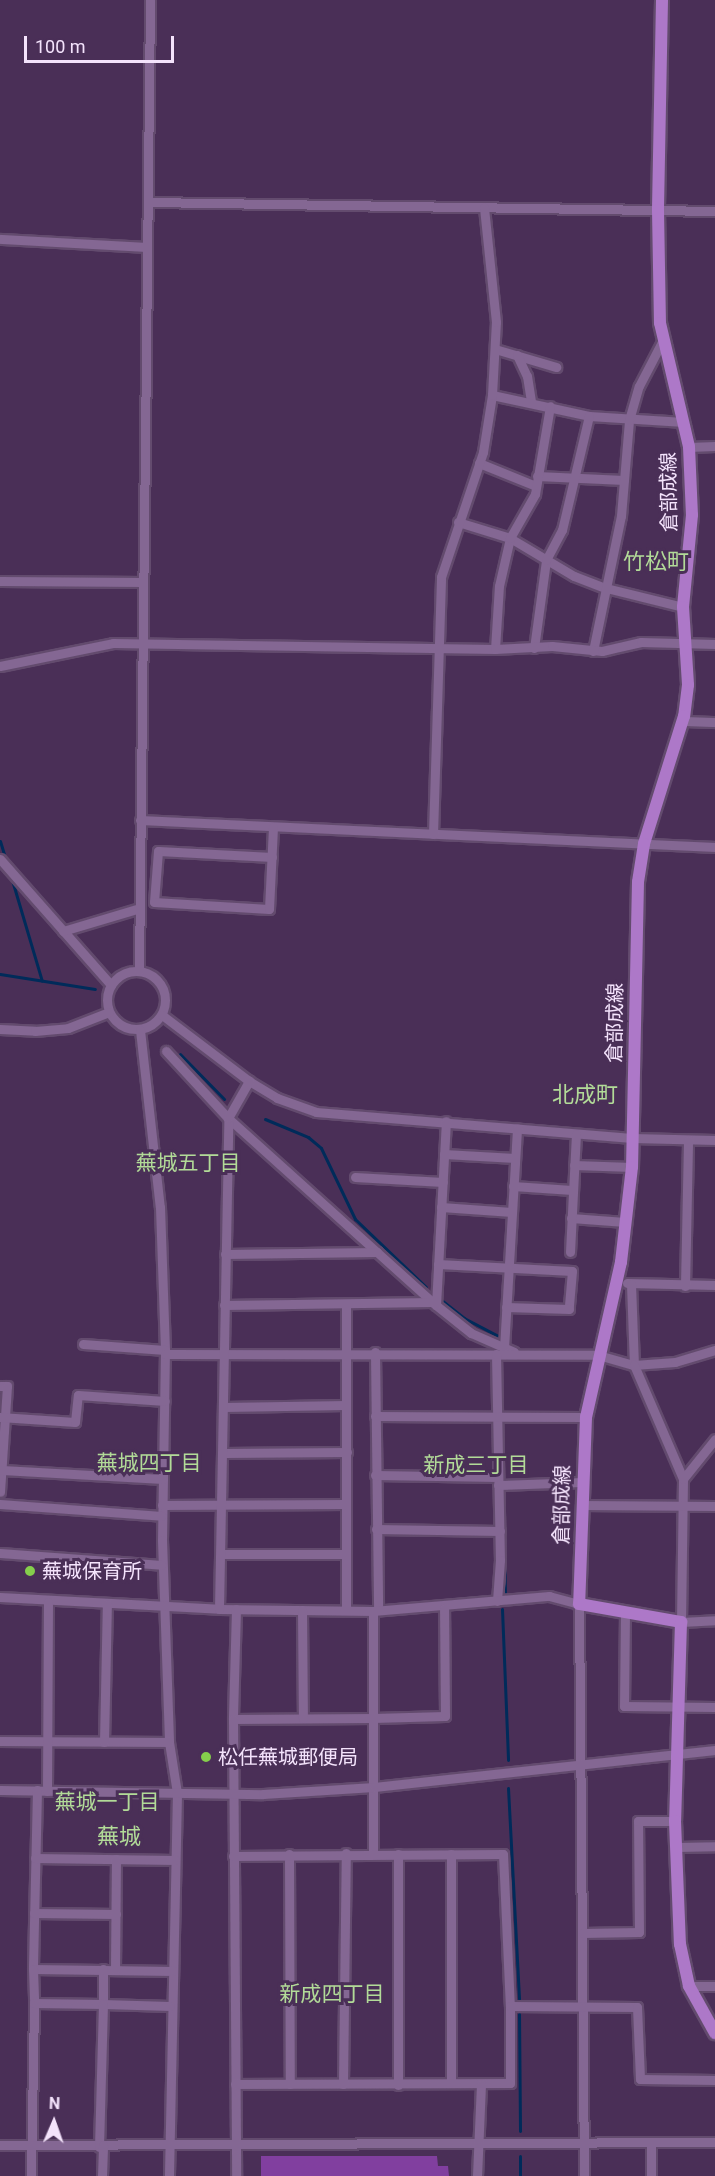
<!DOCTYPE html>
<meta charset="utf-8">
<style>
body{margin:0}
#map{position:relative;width:715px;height:2176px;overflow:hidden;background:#4a2f57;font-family:Roboto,"Noto Sans JP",sans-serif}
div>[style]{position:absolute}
.green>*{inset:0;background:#813f9f}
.stream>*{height:3px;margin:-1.5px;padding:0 1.5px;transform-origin:1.5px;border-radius:1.5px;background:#002b5a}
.roads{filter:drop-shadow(2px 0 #634b6e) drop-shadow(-2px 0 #634b6e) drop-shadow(0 2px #634b6e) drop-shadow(0 -2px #634b6e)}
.minor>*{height:9px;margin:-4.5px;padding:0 4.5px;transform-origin:4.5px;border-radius:4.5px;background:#846793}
.minor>.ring{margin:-4.5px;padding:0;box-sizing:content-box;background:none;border:9px solid #846793;border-radius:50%}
.major>*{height:12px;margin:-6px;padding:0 6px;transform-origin:6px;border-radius:6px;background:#ad78c8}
.dots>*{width:16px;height:16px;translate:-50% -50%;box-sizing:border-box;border:3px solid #4a2f57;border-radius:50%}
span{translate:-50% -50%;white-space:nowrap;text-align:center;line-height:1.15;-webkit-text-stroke:6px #4a2f57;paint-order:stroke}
.street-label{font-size:20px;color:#f4e3fc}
.poi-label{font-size:20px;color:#f4e3fc}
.left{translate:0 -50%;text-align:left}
.neighbourhood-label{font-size:21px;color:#b2db98}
.quarter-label{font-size:22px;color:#b2db98}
.north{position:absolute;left:24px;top:2092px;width:60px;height:60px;-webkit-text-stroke:4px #4a2f57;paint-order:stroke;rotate:2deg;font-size:16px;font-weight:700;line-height:24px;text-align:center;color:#f4e3fc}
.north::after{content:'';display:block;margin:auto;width:21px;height:27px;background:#f4e3fc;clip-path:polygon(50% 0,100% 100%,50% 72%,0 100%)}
.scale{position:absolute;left:24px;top:36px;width:150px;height:27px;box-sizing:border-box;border:3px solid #f4e3fc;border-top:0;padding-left:8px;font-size:18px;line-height:21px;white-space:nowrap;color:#f4e3fc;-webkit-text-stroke:4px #4a2f57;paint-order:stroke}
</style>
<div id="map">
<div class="green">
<div style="clip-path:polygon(261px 2156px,437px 2156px,438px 2166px,448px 2166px,449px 2176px,261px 2176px)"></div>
</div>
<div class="stream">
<div style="left:0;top:841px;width:14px;rotate:73deg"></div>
<div style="left:12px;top:880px;width:105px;rotate:73.5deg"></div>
<div style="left:0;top:974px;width:96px;rotate:9deg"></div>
<div style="left:180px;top:1054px;width:63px;rotate:45.6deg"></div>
<div style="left:265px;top:1119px;width:47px;rotate:22.7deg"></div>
<div style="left:308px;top:1137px;width:17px;rotate:40deg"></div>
<div style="left:321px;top:1148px;width:79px;rotate:64.4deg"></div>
<div style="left:355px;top:1219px;width:98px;rotate:43.8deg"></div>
<div style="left:440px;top:1299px;width:31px;rotate:38deg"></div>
<div style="left:464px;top:1318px;width:41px;rotate:27.8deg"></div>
<div style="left:503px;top:1500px;width:93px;rotate:88.8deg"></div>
<div style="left:502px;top:1609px;width:151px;rotate:87.7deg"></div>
<div style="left:508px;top:1788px;width:211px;rotate:87deg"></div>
<div style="left:519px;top:2014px;width:117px;rotate:89.5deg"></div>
<div style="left:520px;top:2156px;width:20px;rotate:90deg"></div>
</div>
<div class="roads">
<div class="minor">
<div style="left:149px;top:202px;width:566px;rotate:0.91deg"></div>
<div style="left:0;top:239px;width:147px;rotate:3.1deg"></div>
<div style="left:495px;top:349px;width:64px;rotate:16.4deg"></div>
<div style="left:517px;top:355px;width:23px;rotate:65deg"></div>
<div style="left:527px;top:376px;width:25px;rotate:81deg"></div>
<div style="left:492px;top:395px;width:99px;rotate:12.2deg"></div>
<div style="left:589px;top:416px;width:95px;rotate:3.6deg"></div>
<div style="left:689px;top:447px;width:26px;rotate:-2deg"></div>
<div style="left:479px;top:463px;width:61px;rotate:22deg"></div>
<div style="left:537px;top:476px;width:87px;rotate:2.6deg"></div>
<div style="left:458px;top:522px;width:54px;rotate:17.1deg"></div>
<div style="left:510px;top:538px;width:74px;rotate:30.7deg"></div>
<div style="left:574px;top:576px;width:34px;rotate:21deg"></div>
<div style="left:606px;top:588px;width:79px;rotate:13.9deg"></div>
<div style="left:0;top:581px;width:143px;rotate:0.4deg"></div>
<div style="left:534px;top:648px;width:89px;rotate:-82.2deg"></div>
<div style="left:546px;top:560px;width:34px;rotate:-62deg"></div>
<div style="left:562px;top:530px;width:117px;rotate:-76.7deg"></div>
<div style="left:495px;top:649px;width:63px;rotate:-86.4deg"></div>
<div style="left:499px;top:586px;width:49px;rotate:-77.1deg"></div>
<div style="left:510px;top:538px;width:51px;rotate:-60.4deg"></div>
<div style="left:535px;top:494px;width:89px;rotate:-80.3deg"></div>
<div style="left:593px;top:651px;width:138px;rotate:-78.3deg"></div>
<div style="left:621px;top:516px;width:96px;rotate:-85.2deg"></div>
<div style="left:629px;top:420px;width:35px;rotate:-74deg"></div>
<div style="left:639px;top:386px;width:54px;rotate:-62.5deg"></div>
<div style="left:0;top:666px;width:115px;rotate:-11.5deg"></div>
<div style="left:113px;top:643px;width:382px;rotate:0.9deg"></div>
<div style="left:495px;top:649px;width:57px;rotate:-3deg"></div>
<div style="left:552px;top:646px;width:50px;rotate:5.7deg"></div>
<div style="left:602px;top:651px;width:40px;rotate:-13deg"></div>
<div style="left:641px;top:642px;width:74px;rotate:1.5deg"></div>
<div style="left:682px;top:721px;width:33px;rotate:2deg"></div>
<div style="left:140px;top:820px;width:576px;rotate:2.69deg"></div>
<div style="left:433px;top:834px;width:257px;rotate:-88.2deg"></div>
<div style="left:441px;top:577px;width:132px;rotate:-71.4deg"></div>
<div style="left:483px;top:452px;width:58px;rotate:-81deg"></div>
<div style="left:492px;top:395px;width:73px;rotate:-86.9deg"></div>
<div style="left:496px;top:322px;width:115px;rotate:-96deg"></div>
<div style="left:272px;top:857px;width:114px;rotate:-177deg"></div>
<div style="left:158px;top:851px;width:51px;rotate:94.5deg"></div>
<div style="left:154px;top:902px;width:115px;rotate:3.5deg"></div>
<div style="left:269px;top:909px;width:82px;rotate:-87.2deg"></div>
<div style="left:0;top:859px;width:168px;rotate:48.6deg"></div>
<div style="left:63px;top:931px;width:80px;rotate:-16.6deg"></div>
<div class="ring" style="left:107px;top:971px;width:49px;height:49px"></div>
<div style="left:139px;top:971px;width:971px;rotate:-89.35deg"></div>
<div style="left:162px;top:1015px;width:109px;rotate:37.2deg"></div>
<div style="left:249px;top:1081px;width:33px;rotate:31deg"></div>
<div style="left:277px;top:1098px;width:41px;rotate:19.7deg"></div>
<div style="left:316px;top:1112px;width:317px;rotate:4.7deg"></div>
<div style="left:632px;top:1138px;width:83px;rotate:1.4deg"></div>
<div style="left:0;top:1029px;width:35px;rotate:3deg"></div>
<div style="left:35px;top:1031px;width:33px;rotate:-5deg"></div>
<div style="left:68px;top:1028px;width:44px;rotate:-21.3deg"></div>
<div style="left:140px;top:1030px;width:178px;rotate:83.6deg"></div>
<div style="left:160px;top:1207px;width:143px;rotate:88deg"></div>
<div style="left:165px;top:1350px;width:190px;rotate:90.9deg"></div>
<div style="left:162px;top:1540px;width:202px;rotate:88deg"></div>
<div style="left:169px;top:1742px;width:52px;rotate:81.1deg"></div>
<div style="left:177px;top:1793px;width:383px;rotate:91.2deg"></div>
<div style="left:166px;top:1051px;width:91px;rotate:47.2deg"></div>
<div style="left:228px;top:1118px;width:275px;rotate:42deg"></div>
<div style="left:432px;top:1302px;width:50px;rotate:38.5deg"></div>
<div style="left:471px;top:1333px;width:47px;rotate:23.8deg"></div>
<div style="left:444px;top:1154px;width:71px;rotate:3.2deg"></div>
<div style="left:574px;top:1165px;width:58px;rotate:2deg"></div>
<div style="left:355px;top:1177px;width:88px;rotate:3.3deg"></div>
<div style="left:513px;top:1186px;width:59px;rotate:3.9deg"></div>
<div style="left:441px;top:1207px;width:71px;rotate:4deg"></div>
<div style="left:571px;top:1218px;width:54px;rotate:4.2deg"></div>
<div style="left:570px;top:1252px;width:118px;rotate:-87.1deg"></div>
<div style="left:225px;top:1254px;width:152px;rotate:-0.8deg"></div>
<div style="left:438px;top:1264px;width:134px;rotate:3deg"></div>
<div style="left:572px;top:1271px;width:38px;rotate:95deg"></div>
<div style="left:569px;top:1309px;width:63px;rotate:-178.2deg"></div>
<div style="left:627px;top:1283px;width:88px;rotate:1.3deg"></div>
<div style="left:631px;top:1284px;width:81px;rotate:87.9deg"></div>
<div style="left:634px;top:1365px;width:41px;rotate:-4.2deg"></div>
<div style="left:675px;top:1362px;width:42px;rotate:-16.7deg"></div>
<div style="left:685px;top:1286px;width:146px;rotate:-88.8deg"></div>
<div style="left:224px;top:1305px;width:208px;rotate:-0.8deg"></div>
<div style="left:436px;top:1305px;width:184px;rotate:-86.9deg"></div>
<div style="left:83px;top:1344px;width:82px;rotate:4.2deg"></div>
<div style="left:504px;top:1348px;width:220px;rotate:-86.6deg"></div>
<div style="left:375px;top:1352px;width:257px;rotate:89.3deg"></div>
<div style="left:165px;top:1354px;width:433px;rotate:0.1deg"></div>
<div style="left:598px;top:1355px;width:37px;rotate:16deg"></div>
<div style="left:634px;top:1365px;width:124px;rotate:66.7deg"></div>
<div style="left:683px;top:1479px;width:143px;rotate:90.8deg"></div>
<div style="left:681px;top:1622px;width:34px;rotate:-3deg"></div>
<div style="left:496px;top:1354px;width:206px;rotate:88.9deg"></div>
<div style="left:500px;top:1560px;width:41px;rotate:94.2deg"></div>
<div style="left:0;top:1386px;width:7px"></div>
<div style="left:7px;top:1386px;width:106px;rotate:93.8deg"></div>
<div style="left:224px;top:1407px;width:122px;rotate:-0.9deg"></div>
<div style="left:375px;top:1416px;width:211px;rotate:0.3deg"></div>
<div style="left:0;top:1417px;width:75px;rotate:3.8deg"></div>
<div style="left:75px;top:1422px;width:27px;rotate:-84deg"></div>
<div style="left:78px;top:1395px;width:87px;rotate:3.9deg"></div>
<div style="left:224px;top:1453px;width:123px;rotate:-0.5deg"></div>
<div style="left:2px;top:1470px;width:161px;rotate:3.2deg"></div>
<div style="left:375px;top:1475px;width:123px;rotate:0.9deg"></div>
<div style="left:683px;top:1479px;width:51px;rotate:-51.3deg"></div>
<div style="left:498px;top:1485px;width:84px;rotate:-2deg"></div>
<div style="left:0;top:1504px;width:162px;rotate:4.2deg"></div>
<div style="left:162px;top:1505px;width:184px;rotate:-0.3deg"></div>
<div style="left:581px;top:1505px;width:134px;rotate:0.4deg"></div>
<div style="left:376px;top:1529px;width:124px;rotate:0.9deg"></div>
<div style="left:0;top:1553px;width:162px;rotate:4.2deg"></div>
<div style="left:221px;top:1554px;width:125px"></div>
<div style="left:0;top:1597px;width:219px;rotate:3.1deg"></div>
<div style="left:219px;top:1609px;width:154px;rotate:0.7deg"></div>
<div style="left:373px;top:1611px;width:177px;rotate:-4.9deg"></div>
<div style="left:549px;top:1596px;width:31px;rotate:15deg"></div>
<div style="left:579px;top:1604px;width:572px;rotate:89.5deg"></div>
<div style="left:219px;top:1609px;width:491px;rotate:-88.9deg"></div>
<div style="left:228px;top:1118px;width:43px;rotate:-60.4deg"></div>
<div style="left:236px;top:1609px;width:110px;rotate:91.6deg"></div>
<div style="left:233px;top:1719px;width:140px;rotate:-0.4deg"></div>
<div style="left:373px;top:1718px;width:72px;rotate:-1.6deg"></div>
<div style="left:445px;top:1716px;width:108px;rotate:-90.5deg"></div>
<div style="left:302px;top:1610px;width:108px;rotate:89.5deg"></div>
<div style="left:346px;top:1610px;width:306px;rotate:-90deg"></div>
<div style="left:373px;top:1611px;width:242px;rotate:90deg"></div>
<div style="left:625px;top:1612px;width:94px;rotate:90.6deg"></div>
<div style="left:624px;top:1706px;width:91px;rotate:0.6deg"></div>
<div style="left:233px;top:1719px;width:457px;rotate:89.6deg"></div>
<div style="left:0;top:1741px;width:169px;rotate:0.3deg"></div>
<div style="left:104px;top:1742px;width:138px;rotate:-88.8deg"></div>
<div style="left:0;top:1790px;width:263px;rotate:0.9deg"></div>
<div style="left:263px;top:1794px;width:111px;rotate:-3.6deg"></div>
<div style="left:374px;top:1787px;width:343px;rotate:-6.2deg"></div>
<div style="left:37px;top:1790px;width:179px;rotate:91.3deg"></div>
<div style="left:33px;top:1969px;width:140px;rotate:0.8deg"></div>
<div style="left:47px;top:1791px;width:189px;rotate:-89.7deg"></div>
<div style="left:676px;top:1847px;width:39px;rotate:-1deg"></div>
<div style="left:289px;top:1854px;width:230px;rotate:89.8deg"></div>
<div style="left:398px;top:1854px;width:231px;rotate:90deg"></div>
<div style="left:233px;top:1856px;width:270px;rotate:-0.4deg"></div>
<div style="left:503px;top:1854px;width:152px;rotate:87.4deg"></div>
<div style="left:510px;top:2006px;width:77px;rotate:90deg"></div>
<div style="left:510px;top:2083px;width:275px;rotate:179.8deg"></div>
<div style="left:35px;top:1858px;width:140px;rotate:0.8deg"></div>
<div style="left:34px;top:1913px;width:82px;rotate:0.7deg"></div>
<div style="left:583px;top:1933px;width:56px;rotate:-1deg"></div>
<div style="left:639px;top:1932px;width:111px;rotate:-90.5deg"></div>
<div style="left:638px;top:1821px;width:37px"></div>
<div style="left:33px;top:1969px;width:34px;rotate:88deg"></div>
<div style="left:103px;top:1969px;width:35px;rotate:90deg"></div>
<div style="left:103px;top:2004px;width:67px;rotate:1.7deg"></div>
<div style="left:115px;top:1970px;width:111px;rotate:-89.5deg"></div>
<div style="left:689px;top:1986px;width:26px"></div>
<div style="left:510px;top:2006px;width:127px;rotate:0.5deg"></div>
<div style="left:637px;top:2007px;width:72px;rotate:87.6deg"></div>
<div style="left:640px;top:2079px;width:75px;rotate:0.8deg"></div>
<div style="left:451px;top:2083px;width:229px;rotate:-90deg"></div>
<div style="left:343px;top:2084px;width:231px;rotate:-89.3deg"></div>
<div style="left:651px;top:2143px;width:33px;rotate:90deg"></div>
<div style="left:0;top:2145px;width:715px;rotate:-0.24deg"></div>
<div style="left:31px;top:2176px;width:173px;rotate:-89deg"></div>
<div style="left:34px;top:2003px;width:69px;rotate:0.8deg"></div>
<div style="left:103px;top:2004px;width:143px;rotate:91.6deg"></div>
<div style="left:102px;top:2176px;width:31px;rotate:-88deg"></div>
<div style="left:477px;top:2176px;width:92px;rotate:-87.5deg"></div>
</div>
<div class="major">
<div style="left:662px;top:0;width:210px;rotate:91.1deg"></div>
<div style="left:658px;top:210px;width:113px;rotate:89deg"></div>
<div style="left:660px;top:323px;width:127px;rotate:76.8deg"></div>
<div style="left:689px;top:447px;width:68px;rotate:87.5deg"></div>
<div style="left:692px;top:515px;width:92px;rotate:95.6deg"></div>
<div style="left:683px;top:607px;width:78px;rotate:86.3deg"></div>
<div style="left:688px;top:685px;width:31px;rotate:97deg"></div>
<div style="left:684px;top:716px;width:134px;rotate:107.4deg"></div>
<div style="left:644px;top:844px;width:38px;rotate:99deg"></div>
<div style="left:638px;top:882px;width:285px;rotate:91.2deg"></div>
<div style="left:632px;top:1167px;width:96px;rotate:96.6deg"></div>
<div style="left:621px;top:1262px;width:159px;rotate:102.7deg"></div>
<div style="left:586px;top:1417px;width:187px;rotate:92.1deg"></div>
<div style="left:579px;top:1604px;width:104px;rotate:10deg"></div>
<div style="left:681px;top:1622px;width:199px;rotate:91.7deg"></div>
<div style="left:675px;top:1821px;width:123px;rotate:87.7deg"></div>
<div style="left:680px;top:1944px;width:43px;rotate:77.9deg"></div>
<div style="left:689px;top:1986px;width:54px;rotate:61deg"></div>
</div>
</div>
<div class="dots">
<div style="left:30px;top:1571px;background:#85cf4c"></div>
<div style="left:206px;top:1757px;background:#85cf4c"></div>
</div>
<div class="street-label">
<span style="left:669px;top:492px;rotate:-91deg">倉部成線</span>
<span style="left:615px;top:1023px;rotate:-89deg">倉部成線</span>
<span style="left:562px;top:1505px;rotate:-89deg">倉部成線</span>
</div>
<div class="poi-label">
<span class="left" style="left:42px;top:1571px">蕪城保育所</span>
<span class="left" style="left:218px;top:1757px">松任蕪城郵便局</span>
</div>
<div class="neighbourhood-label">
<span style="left:188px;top:1163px">蕪城五丁目</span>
<span style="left:149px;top:1463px">蕪城四丁目</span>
<span style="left:476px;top:1465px">新成三丁目</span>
<span style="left:107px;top:1802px">蕪城一丁目</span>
<span style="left:332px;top:1994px">新成四丁目</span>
</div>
<div class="quarter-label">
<span style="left:656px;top:562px">竹松町</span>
<span style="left:585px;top:1095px">北成町</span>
<span style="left:119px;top:1837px">蕪城</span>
</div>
<div class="north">N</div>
<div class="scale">100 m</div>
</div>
